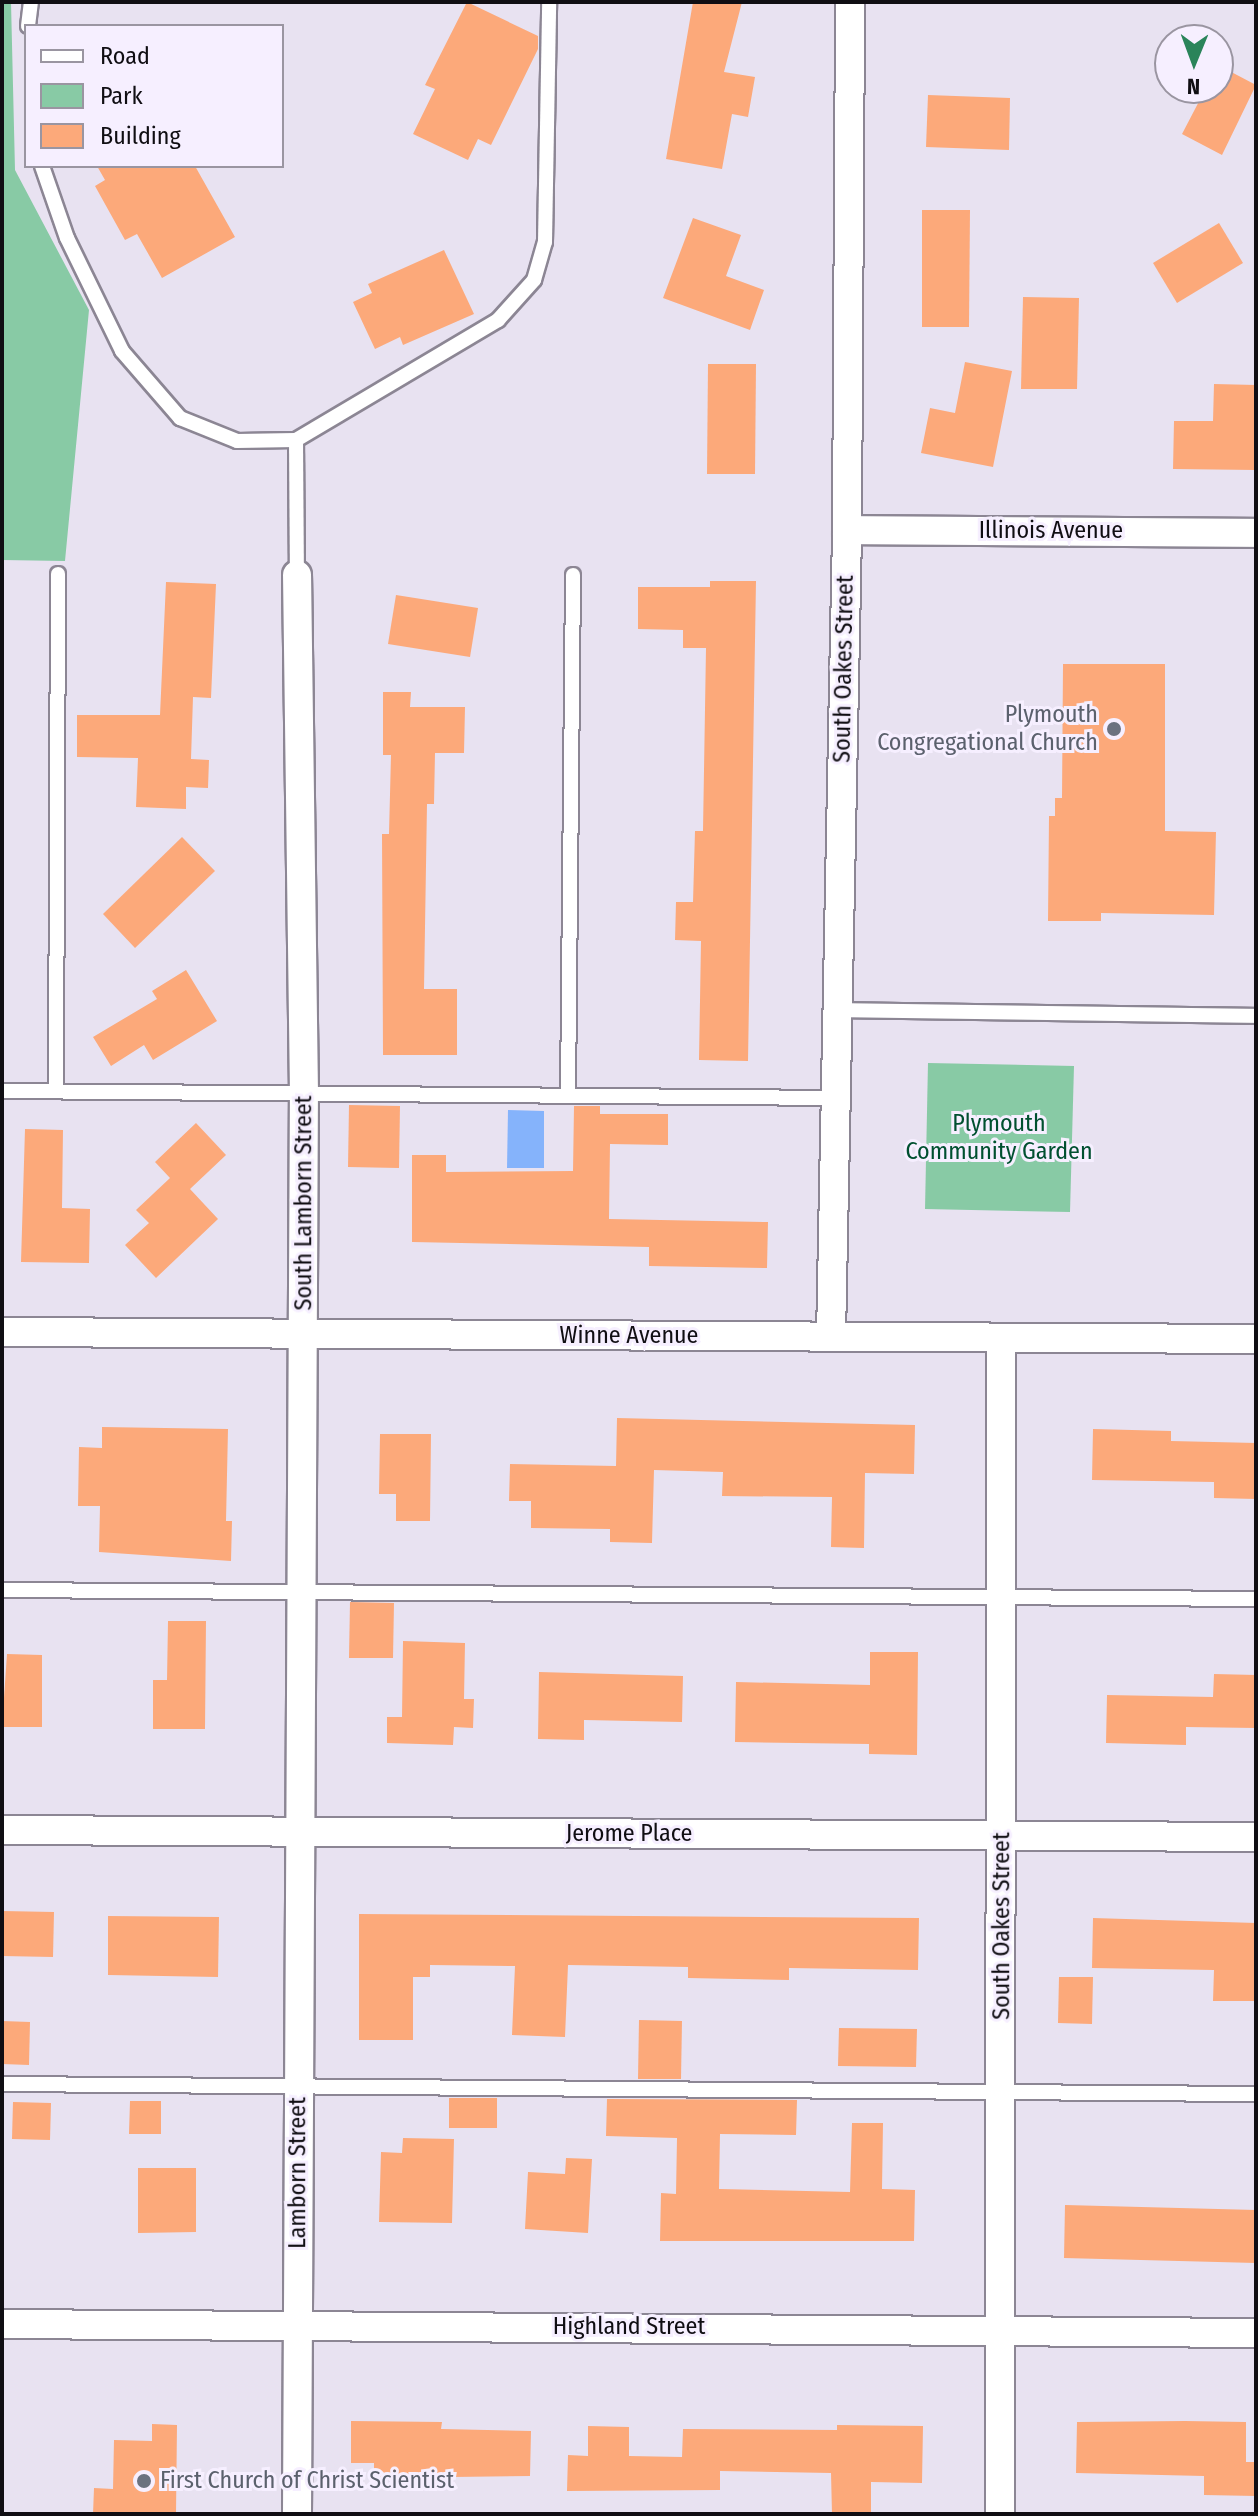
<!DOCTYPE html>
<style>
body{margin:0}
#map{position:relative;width:1258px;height:2516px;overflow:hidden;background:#e8e2f1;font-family:"Fira Sans Condensed",sans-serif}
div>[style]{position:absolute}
.green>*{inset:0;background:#88caa5}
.water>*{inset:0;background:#85b3fb}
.building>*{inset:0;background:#fca97a}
.roads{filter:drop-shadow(2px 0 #8c8694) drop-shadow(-2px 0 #8c8694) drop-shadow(0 2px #8c8694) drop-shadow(0 -2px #8c8694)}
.lane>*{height:14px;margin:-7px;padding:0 7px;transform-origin:7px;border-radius:7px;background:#fff}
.street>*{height:28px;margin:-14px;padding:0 14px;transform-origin:14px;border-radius:14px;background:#fff}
.dots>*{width:22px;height:22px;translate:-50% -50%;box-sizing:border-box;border:4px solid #f6efff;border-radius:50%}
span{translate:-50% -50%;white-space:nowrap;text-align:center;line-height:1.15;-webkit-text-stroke:6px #f6efff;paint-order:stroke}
.street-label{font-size:24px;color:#100e13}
.worship-label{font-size:24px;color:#5b616d}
.right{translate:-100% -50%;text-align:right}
.left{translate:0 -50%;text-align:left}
.park-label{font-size:24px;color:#005030}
.frame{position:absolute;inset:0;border:4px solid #100e13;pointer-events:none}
.legend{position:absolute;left:24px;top:24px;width:260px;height:144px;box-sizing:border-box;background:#f6efff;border:2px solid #9a95a1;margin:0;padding:10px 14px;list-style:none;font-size:24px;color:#100e13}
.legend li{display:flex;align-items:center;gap:16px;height:40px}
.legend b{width:40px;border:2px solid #9a95a1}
.north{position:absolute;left:1154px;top:24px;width:80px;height:80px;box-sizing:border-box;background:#f6efff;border:2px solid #9a95a1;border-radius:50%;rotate:181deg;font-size:22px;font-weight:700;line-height:32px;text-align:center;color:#100e13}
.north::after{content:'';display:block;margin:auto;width:28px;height:36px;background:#2a845a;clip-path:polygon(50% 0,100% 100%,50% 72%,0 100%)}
</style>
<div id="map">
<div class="green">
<div style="clip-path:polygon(2px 2px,11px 2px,15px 170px,89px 310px,65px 561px,2px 560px)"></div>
<div style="clip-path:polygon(928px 1063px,1074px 1066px,1070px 1212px,925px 1209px)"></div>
</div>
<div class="water">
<div style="clip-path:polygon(508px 1110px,544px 1111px,544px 1168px,507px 1168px)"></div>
</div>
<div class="building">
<div style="clip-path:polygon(467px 2px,538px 36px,538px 49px,491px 145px,478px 139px,468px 160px,413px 134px,435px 89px,425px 85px)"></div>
<div style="clip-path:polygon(693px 2px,742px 2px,724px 72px,755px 77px,748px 117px,732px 114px,722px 169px,666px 159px)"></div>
<div style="clip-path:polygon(1218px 65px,1256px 85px,1222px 155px,1182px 134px,1206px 88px,1218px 88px)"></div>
<div style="clip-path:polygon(928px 95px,1010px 98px,1009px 150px,926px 147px)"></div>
<div style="clip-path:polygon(97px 166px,195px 166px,235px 237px,162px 278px,137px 234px,125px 240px,95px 186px,105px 180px)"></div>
<div style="clip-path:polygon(922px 210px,970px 210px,969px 327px,922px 327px)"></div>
<div style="clip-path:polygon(693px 218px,741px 235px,726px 276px,764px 290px,750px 330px,663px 298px)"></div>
<div style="clip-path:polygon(1219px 223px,1243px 263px,1177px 303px,1153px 263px)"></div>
<div style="clip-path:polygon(444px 250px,474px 314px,403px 345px,400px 337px,375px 349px,353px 302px,372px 293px,368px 284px)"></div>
<div style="clip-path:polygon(1023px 297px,1079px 298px,1077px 389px,1021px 389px)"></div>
<div style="clip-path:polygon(965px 362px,1012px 371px,993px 467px,921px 453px,930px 408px,955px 413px)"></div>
<div style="clip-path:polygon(708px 364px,756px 364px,755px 474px,707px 474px)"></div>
<div style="clip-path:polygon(1214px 384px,1256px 385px,1256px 470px,1173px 469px,1174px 421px,1213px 421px)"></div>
<div style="clip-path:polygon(710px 581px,756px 581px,748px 1061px,699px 1060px,701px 941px,675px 940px,676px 902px,693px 902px,695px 831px,703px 831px,706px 648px,683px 648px,683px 630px,638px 629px,638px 587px,710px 587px)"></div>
<div style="clip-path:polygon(166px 582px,216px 584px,211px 698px,193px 697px,191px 759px,209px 760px,208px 788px,186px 787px,186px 809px,136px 807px,138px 758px,77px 757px,77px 715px,160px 715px)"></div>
<div style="clip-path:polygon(396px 595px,478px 608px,470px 657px,388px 644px)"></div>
<div style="clip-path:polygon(1063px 664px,1165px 664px,1165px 831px,1216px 832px,1214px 915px,1101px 913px,1101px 921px,1048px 921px,1049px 816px,1055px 816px,1055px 798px,1062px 798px)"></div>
<div style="clip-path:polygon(383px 692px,411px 692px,410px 707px,465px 707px,464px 753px,435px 753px,434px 804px,427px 804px,424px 989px,457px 989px,457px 1055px,383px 1055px,382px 834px,389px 834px,391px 755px,383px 755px)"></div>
<div style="clip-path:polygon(182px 837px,215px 871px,135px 948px,103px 914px)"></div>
<div style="clip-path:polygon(186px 970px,217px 1021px,153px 1060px,144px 1045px,111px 1066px,93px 1037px,157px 999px,152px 991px)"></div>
<div style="clip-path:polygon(349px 1105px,400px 1106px,399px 1168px,348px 1167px)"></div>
<div style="clip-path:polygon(574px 1106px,600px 1106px,600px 1114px,668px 1114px,668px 1145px,610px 1144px,609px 1219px,768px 1222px,767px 1268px,649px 1266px,649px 1247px,412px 1242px,412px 1155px,446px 1155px,446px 1172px,573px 1171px)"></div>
<div style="clip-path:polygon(196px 1123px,226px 1155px,190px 1189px,218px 1219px,156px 1278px,125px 1245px,149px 1223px,136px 1210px,170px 1178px,155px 1162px)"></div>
<div style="clip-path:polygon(25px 1129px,63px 1130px,62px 1208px,90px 1209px,89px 1263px,21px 1262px)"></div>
<div style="clip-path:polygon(617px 1418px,915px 1425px,914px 1474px,865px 1473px,864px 1548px,831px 1547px,832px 1497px,722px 1496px,723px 1472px,654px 1470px,652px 1543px,610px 1542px,610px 1529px,531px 1528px,531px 1501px,509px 1501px,510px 1464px,616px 1466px)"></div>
<div style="clip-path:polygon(102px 1427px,228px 1429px,226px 1521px,232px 1521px,231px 1561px,99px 1552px,100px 1506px,78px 1506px,79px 1447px,102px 1448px)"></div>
<div style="clip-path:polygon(1093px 1429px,1171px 1431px,1171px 1441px,1256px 1443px,1256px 1499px,1214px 1498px,1214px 1482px,1092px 1480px)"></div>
<div style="clip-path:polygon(380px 1434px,431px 1434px,430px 1521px,396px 1521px,396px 1494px,379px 1494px)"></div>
<div style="clip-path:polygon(350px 1602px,394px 1603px,393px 1658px,349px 1658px)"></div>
<div style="clip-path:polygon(168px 1621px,206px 1621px,205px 1729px,153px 1729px,153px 1680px,167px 1680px)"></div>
<div style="clip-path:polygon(403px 1641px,465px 1643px,464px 1699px,474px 1699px,473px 1728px,454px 1727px,453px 1745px,387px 1743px,387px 1717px,402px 1717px)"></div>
<div style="clip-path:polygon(870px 1652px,918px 1652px,917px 1755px,869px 1754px,869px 1744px,735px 1742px,736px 1682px,870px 1685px)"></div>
<div style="clip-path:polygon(7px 1654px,42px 1655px,42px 1727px,2px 1727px)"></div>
<div style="clip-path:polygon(539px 1672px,683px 1676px,682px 1722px,584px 1720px,584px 1740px,538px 1739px)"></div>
<div style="clip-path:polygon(1214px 1674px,1256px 1675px,1256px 1728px,1186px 1727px,1186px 1745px,1106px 1743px,1107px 1695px,1213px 1697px)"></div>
<div style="clip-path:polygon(2px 1911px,54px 1912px,53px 1957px,2px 1956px)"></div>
<div style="clip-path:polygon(359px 1914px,919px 1918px,918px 1970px,789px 1968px,789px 1980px,688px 1978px,688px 1967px,568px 1965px,565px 2037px,512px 2035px,515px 1966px,430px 1965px,430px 1977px,413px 1977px,413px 2040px,359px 2040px)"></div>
<div style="clip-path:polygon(108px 1916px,219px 1917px,218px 1977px,108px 1975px)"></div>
<div style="clip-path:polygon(1093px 1918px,1256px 1923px,1256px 2001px,1213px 2001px,1214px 1970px,1092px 1968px)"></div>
<div style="clip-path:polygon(1059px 1977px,1093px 1977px,1092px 2024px,1058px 2023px)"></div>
<div style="clip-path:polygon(639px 2020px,682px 2021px,681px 2079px,638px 2079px)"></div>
<div style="clip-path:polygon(2px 2021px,30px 2022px,29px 2065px,2px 2064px)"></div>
<div style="clip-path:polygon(839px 2028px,917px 2029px,916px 2067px,838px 2066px)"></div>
<div style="clip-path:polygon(449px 2098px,497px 2098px,497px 2128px,449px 2128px)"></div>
<div style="clip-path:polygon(607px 2099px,797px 2100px,796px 2135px,720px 2134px,719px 2189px,850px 2192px,852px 2123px,883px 2123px,882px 2189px,915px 2190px,914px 2241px,660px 2241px,661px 2193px,676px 2194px,677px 2138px,606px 2136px)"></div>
<div style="clip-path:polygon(130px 2101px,161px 2101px,161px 2134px,129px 2134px)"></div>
<div style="clip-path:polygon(13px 2102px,51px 2103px,50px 2140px,12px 2139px)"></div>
<div style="clip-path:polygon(403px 2138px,454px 2139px,452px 2223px,379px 2222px,381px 2152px,402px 2153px)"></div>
<div style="clip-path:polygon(566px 2158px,592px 2159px,588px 2233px,525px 2229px,528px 2172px,565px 2174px)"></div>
<div style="clip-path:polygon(138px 2168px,196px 2168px,196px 2232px,138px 2233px)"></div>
<div style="clip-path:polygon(1065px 2205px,1256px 2210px,1256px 2263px,1064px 2258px)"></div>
<div style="clip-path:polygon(351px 2421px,442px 2422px,441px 2429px,531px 2431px,530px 2476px,374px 2478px,374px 2463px,351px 2463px)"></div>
<div style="clip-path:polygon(1185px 2421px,1246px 2422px,1246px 2462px,1256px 2462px,1256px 2496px,1204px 2495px,1204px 2476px,1076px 2473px,1077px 2422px)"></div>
<div style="clip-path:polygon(152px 2424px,177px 2425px,176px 2514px,93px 2514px,94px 2488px,113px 2489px,114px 2440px,152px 2441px)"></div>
<div style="clip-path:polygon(837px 2425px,923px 2426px,922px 2483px,871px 2482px,871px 2514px,832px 2514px,831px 2473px,720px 2471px,720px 2490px,567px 2491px,568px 2455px,588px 2456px,588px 2426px,629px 2427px,629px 2456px,682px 2457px,683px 2429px,837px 2430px)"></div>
</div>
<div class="roads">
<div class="lane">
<div style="left:28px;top:26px;width:24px;rotate:-83deg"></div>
<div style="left:42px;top:166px;width:76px;rotate:70.9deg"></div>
<div style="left:67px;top:238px;width:126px;rotate:64deg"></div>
<div style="left:122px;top:351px;width:89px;rotate:49.1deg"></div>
<div style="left:180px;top:418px;width:61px;rotate:22deg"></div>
<div style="left:237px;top:441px;width:59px;rotate:-1deg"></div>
<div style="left:296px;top:440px;width:235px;rotate:-30.7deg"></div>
<div style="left:498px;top:320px;width:54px;rotate:-48deg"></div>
<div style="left:534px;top:280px;width:40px;rotate:-74deg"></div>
<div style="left:545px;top:242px;width:240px;rotate:-89deg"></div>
<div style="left:296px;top:440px;width:135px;rotate:89.6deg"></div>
<div style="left:838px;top:1010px;width:418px;rotate:0.8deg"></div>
<div style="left:2px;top:1091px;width:835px;rotate:0.48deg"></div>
<div style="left:56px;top:1091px;width:517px;rotate:-89.78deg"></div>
<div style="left:568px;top:1096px;width:521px;rotate:-89.45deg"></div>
<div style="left:2px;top:1590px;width:1254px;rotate:0.41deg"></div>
<div style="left:2px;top:2084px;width:1254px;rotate:0.46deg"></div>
</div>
<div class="street">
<div style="left:847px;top:530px;width:409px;rotate:0.4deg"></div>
<div style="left:2px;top:1332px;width:1254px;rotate:0.32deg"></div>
<div style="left:831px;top:1337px;width:807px;rotate:-88.86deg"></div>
<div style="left:847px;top:530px;width:528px;rotate:-89.67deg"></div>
<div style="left:2px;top:1830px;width:1254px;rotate:0.32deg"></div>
<div style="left:2px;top:2324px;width:1254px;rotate:0.41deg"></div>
<div style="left:297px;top:2514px;width:1420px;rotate:-89.72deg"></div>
<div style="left:304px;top:1094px;width:519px;rotate:-90.77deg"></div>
<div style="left:1000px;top:2514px;width:1176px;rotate:-89.95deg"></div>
</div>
</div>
<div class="dots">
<div style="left:1114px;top:729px;background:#6b7280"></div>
<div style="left:144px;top:2481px;background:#6b7280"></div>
</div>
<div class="street-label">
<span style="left:1051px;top:531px">Illinois Avenue</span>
<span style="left:844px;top:669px;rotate:-89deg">South Oakes Street</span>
<span style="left:304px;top:1203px;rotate:-90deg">South Lamborn Street</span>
<span style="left:629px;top:1336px">Winne Avenue</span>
<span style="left:629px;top:1834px">Jerome Place</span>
<span style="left:1002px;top:1926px;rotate:-90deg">South Oakes Street</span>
<span style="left:298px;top:2173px;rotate:-90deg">Lamborn Street</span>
<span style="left:629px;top:2327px">Highland Street</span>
</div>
<div class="worship-label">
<span class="right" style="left:1098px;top:729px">Plymouth<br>Congregational Church</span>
<span class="left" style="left:160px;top:2481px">First Church of Christ Scientist</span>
</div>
<div class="park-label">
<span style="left:999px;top:1138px">Plymouth<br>Community Garden</span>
</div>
<div class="frame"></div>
<ul class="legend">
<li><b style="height:10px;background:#fff"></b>Road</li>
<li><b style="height:22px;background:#88caa5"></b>Park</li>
<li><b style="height:22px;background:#fca97a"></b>Building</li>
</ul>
<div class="north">N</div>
</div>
